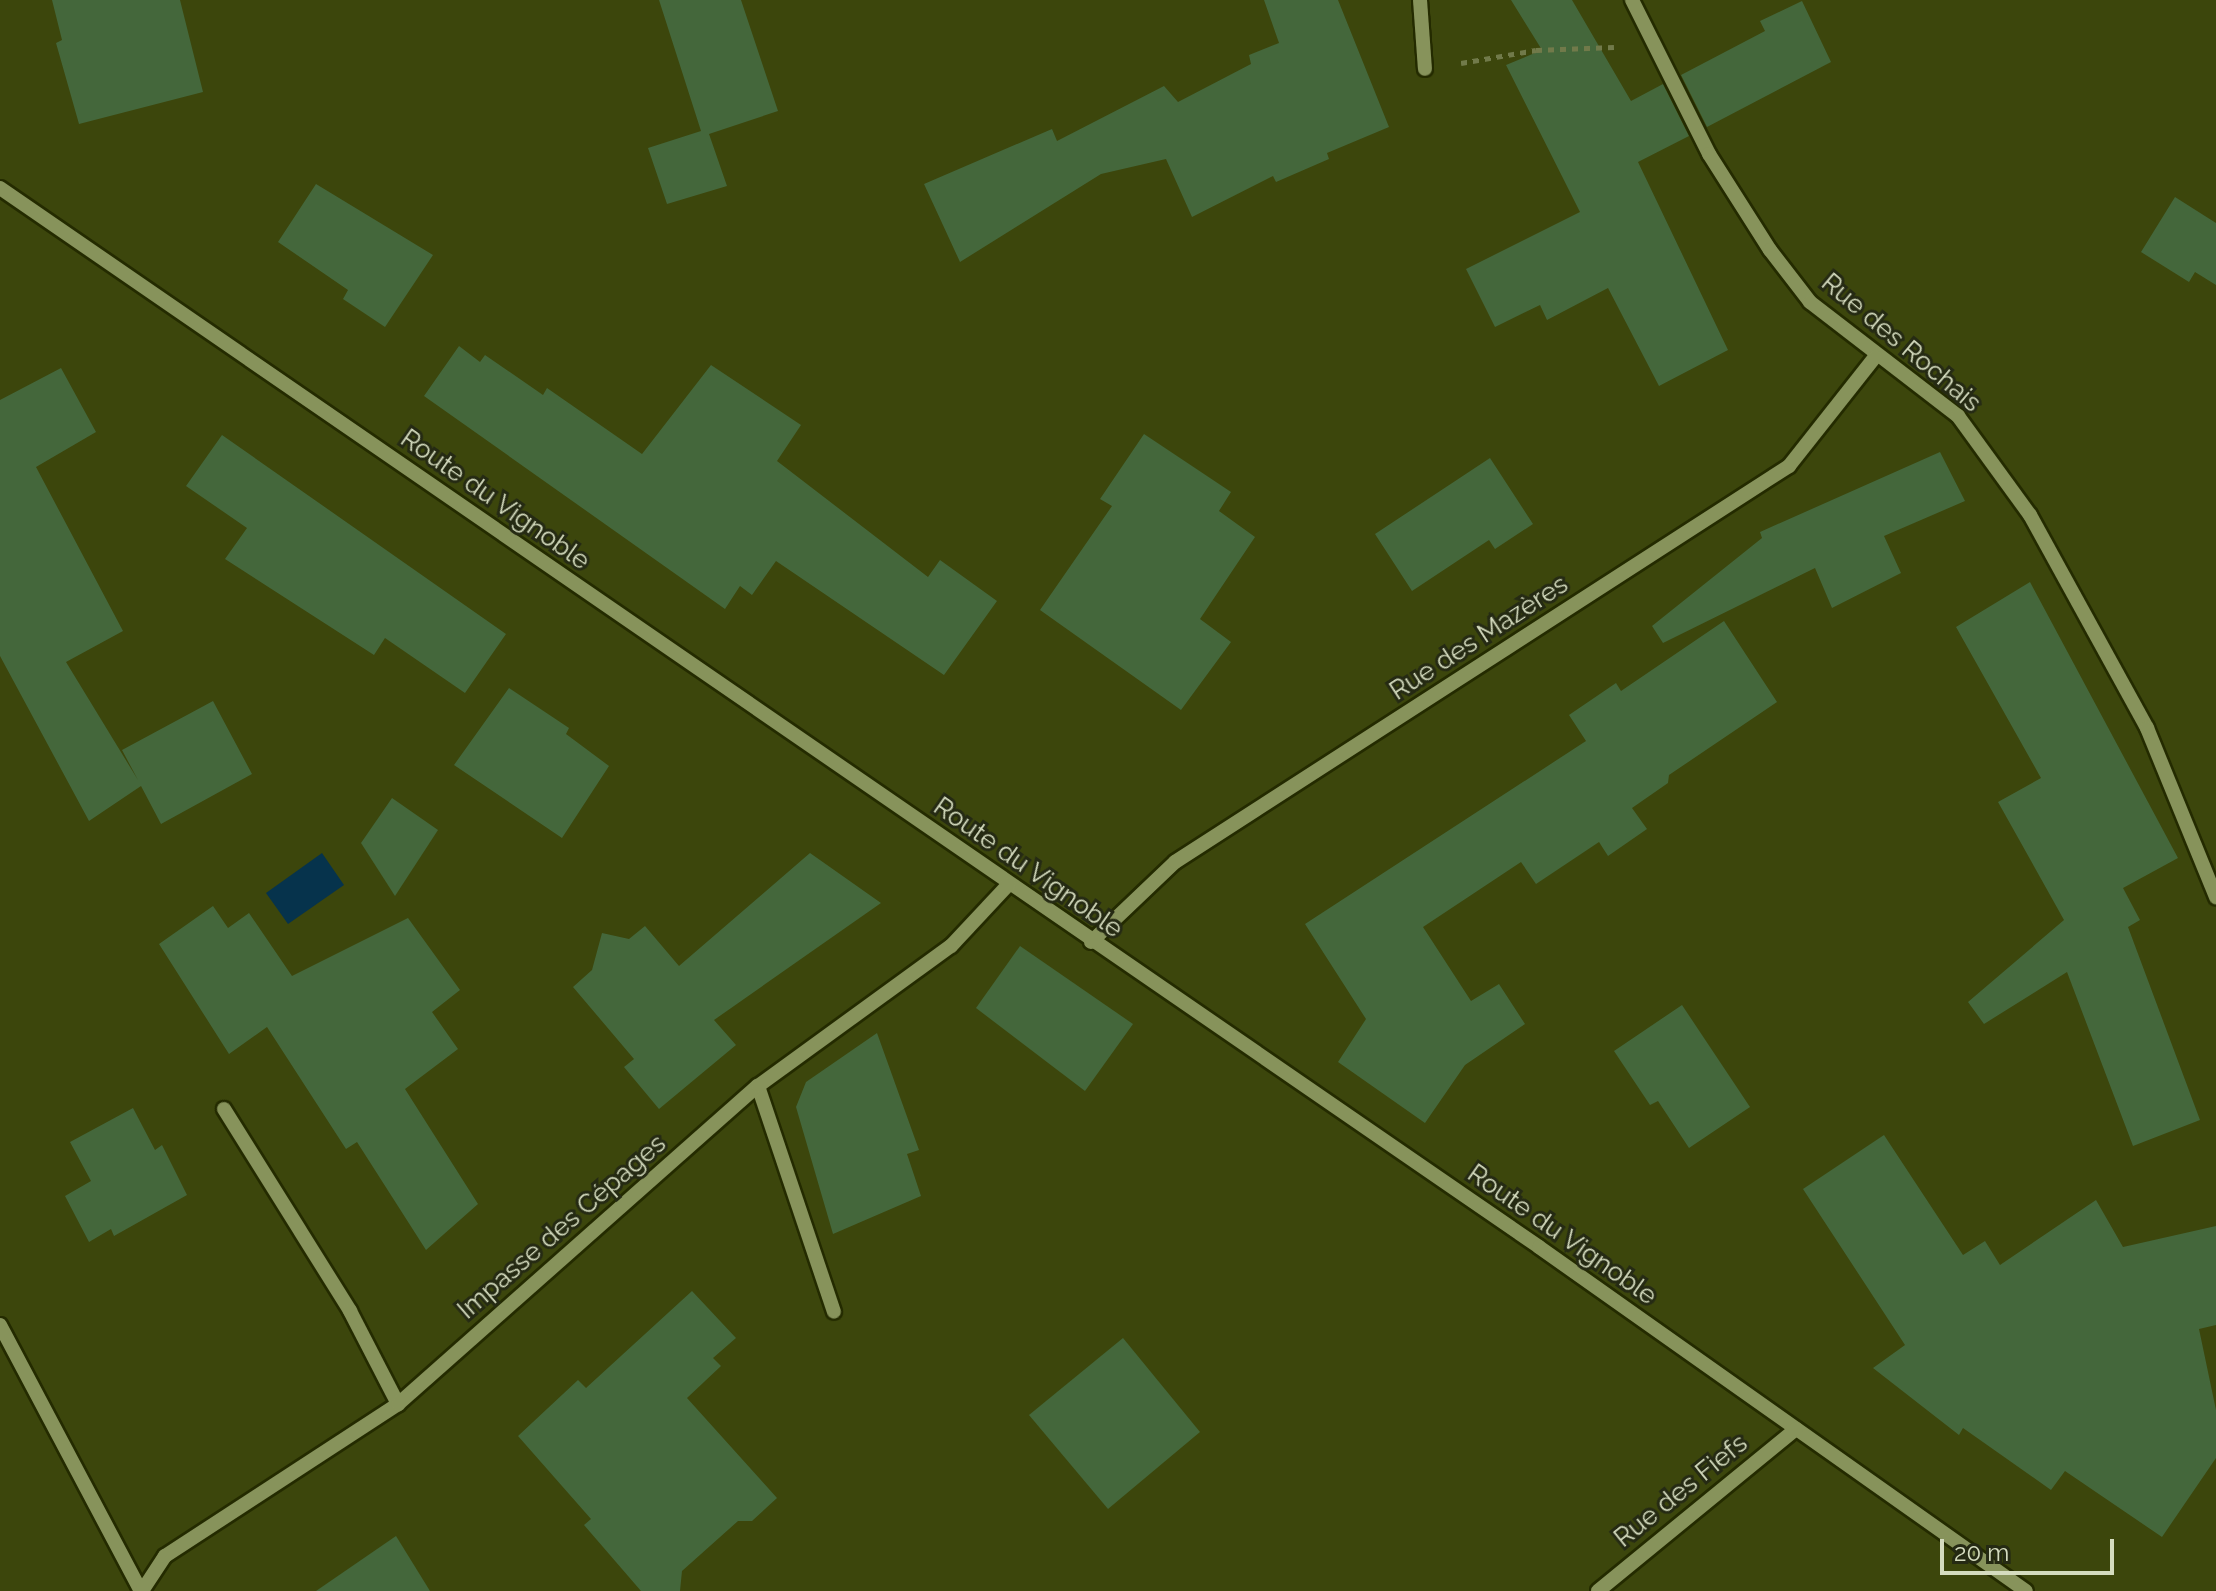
<!DOCTYPE html>
<meta charset="utf-8">
<style>
body{margin:0}
#map{position:relative;width:2216px;height:1591px;overflow:hidden;background:#3c460c;font-family:Raleway,sans-serif}
div>[style]{position:absolute}
.water>*{inset:0;background:#06334c}
.building>*{inset:0;background:#44673b}
.path>*{height:5px;margin-top:-2.5px;transform-origin:0;background:repeating-linear-gradient(90deg,#717a4a 0 6px,transparent 0 12px)}
.roads{filter:drop-shadow(2px 0 #242b00) drop-shadow(-2px 0 #242b00) drop-shadow(0 2px #242b00) drop-shadow(0 -2px #242b00)}
.minor>*{height:14px;margin:-7px;padding:0 7px;transform-origin:7px;border-radius:7px;background:#87935b}
span{translate:-50% -50%;white-space:nowrap;text-align:center;line-height:1.15;-webkit-text-stroke:6px #252a13;paint-order:stroke}
.street-label{font-size:26px;color:#d5dcbf}
.scale{position:absolute;left:1940px;top:1539px;width:174px;height:36px;box-sizing:border-box;border:4px solid #d5dcbf;border-top:0;padding-left:10px;font-size:24px;line-height:28px;white-space:nowrap;color:#d5dcbf;-webkit-text-stroke:6px #252a13;paint-order:stroke}
</style>
<div id="map">
<div class="water">
<div style="clip-path:polygon(322px 853px,344px 885px,288px 924px,266px 893px)"></div>
</div>
<div class="building">
<div style="clip-path:polygon(52px 0,180px 0,203px 92px,79px 124px,56px 43px,62px 40px)"></div>
<div style="clip-path:polygon(659px 0,741px 0,778px 111px,709px 134px,727px 186px,667px 204px,648px 148px,701px 131px)"></div>
<div style="clip-path:polygon(1264px 0,1338px 0,1389px 127px,1327px 153px,1329px 159px,1276px 182px,1273px 176px,1192px 217px,1166px 159px,1101px 174px,960px 262px,924px 184px,1052px 129px,1057px 141px,1164px 86px,1178px 102px,1251px 64px,1249px 55px,1279px 43px)"></div>
<div style="clip-path:polygon(1511px 0,1572px 0,1631px 101px,1663px 84px,1689px 136px,1638px 162px,1728px 350px,1659px 386px,1608px 288px,1547px 320px,1540px 305px,1495px 327px,1466px 269px,1580px 212px,1506px 65px,1542px 50px)"></div>
<div style="clip-path:polygon(1802px 1px,1831px 62px,1707px 127px,1681px 75px,1765px 31px,1760px 21px)"></div>
<div style="clip-path:polygon(316px 184px,433px 255px,385px 327px,343px 299px,348px 290px,278px 242px)"></div>
<div style="clip-path:polygon(2175px 197px,2216px 223px,2216px 285px,2195px 272px,2189px 282px,2141px 252px)"></div>
<div style="clip-path:polygon(459px 346px,480px 362px,485px 355px,543px 395px,547px 388px,642px 454px,711px 365px,801px 425px,777px 461px,928px 577px,940px 560px,997px 601px,944px 675px,776px 561px,752px 595px,740px 586px,725px 609px,424px 396px)"></div>
<div style="clip-path:polygon(61px 368px,96px 432px,36px 467px,123px 631px,66px 662px,138px 780px,122px 750px,213px 701px,252px 774px,161px 824px,141px 786px,89px 821px,0 656px,0 400px)"></div>
<div style="clip-path:polygon(1144px 434px,1231px 492px,1219px 511px,1255px 537px,1200px 619px,1231px 642px,1181px 710px,1040px 610px,1112px 506px,1100px 499px)"></div>
<div style="clip-path:polygon(222px 435px,506px 634px,465px 693px,385px 638px,374px 655px,225px 559px,247px 528px,186px 486px)"></div>
<div style="clip-path:polygon(1940px 452px,1965px 501px,1884px 536px,1901px 573px,1832px 608px,1815px 568px,1663px 643px,1652px 626px,1762px 538px,1760px 532px)"></div>
<div style="clip-path:polygon(1490px 458px,1533px 524px,1495px 549px,1489px 540px,1412px 591px,1375px 534px)"></div>
<div style="clip-path:polygon(2030px 582px,2178px 858px,2123px 888px,2140px 920px,2128px 927px,2200px 1120px,2133px 1146px,2067px 972px,1984px 1024px,1968px 1002px,2064px 920px,1998px 802px,2041px 778px,1956px 627px)"></div>
<div style="clip-path:polygon(1724px 621px,1777px 702px,1669px 775px,1668px 783px,1632px 808px,1647px 829px,1608px 856px,1599px 842px,1536px 884px,1521px 862px,1423px 927px,1471px 1001px,1499px 984px,1525px 1024px,1465px 1065px,1425px 1123px,1338px 1062px,1366px 1019px,1305px 924px,1586px 741px,1569px 715px,1616px 683px,1621px 691px)"></div>
<div style="clip-path:polygon(509px 688px,569px 728px,566px 734px,609px 766px,562px 838px,454px 765px)"></div>
<div style="clip-path:polygon(392px 798px,438px 830px,395px 896px,361px 843px)"></div>
<div style="clip-path:polygon(810px 853px,881px 903px,714px 1020px,736px 1045px,659px 1109px,624px 1067px,634px 1059px,573px 987px,592px 970px,602px 933px,629px 939px,645px 926px,679px 966px)"></div>
<div style="clip-path:polygon(213px 906px,228px 928px,249px 913px,292px 976px,408px 918px,460px 990px,432px 1012px,458px 1049px,405px 1089px,478px 1204px,426px 1250px,357px 1142px,346px 1149px,267px 1027px,229px 1054px,159px 944px)"></div>
<div style="clip-path:polygon(1020px 946px,1133px 1024px,1085px 1091px,976px 1008px)"></div>
<div style="clip-path:polygon(1682px 1005px,1750px 1107px,1689px 1148px,1658px 1101px,1650px 1105px,1614px 1051px)"></div>
<div style="clip-path:polygon(877px 1033px,919px 1150px,907px 1154px,921px 1196px,833px 1234px,796px 1107px,806px 1082px)"></div>
<div style="clip-path:polygon(133px 1108px,155px 1150px,162px 1145px,187px 1195px,114px 1236px,111px 1229px,89px 1242px,65px 1196px,91px 1181px,70px 1142px)"></div>
<div style="clip-path:polygon(1884px 1135px,1963px 1255px,1985px 1241px,2000px 1265px,2096px 1200px,2123px 1247px,2216px 1226px,2216px 1325px,2199px 1329px,2216px 1410px,2216px 1458px,2162px 1537px,2065px 1471px,2051px 1490px,1963px 1428px,1959px 1435px,1873px 1368px,1905px 1345px,1803px 1189px)"></div>
<div style="clip-path:polygon(692px 1291px,736px 1338px,713px 1358px,721px 1366px,687px 1398px,777px 1498px,752px 1521px,738px 1521px,682px 1571px,680px 1591px,641px 1591px,584px 1525px,591px 1519px,518px 1436px,578px 1380px,586px 1388px)"></div>
<div style="clip-path:polygon(1123px 1338px,1200px 1432px,1108px 1509px,1029px 1415px)"></div>
<div style="clip-path:polygon(396px 1536px,430px 1591px,316px 1591px)"></div>
</div>
<div class="path">
<div style="left:1461px;top:63px;width:76px;rotate:-9.8deg"></div>
<div style="left:1536px;top:50px;width:78px;rotate:-2.2deg"></div>
</div>
<div class="roads">
<div class="minor">
<div style="left:1420px;top:0;width:69px;rotate:85.9deg"></div>
<div style="left:1632px;top:0;width:172px;rotate:63.4deg"></div>
<div style="left:1709px;top:154px;width:114px;rotate:57.6deg"></div>
<div style="left:1770px;top:250px;width:66px;rotate:52.4deg"></div>
<div style="left:1810px;top:302px;width:187px;rotate:37.6deg"></div>
<div style="left:1958px;top:416px;width:122px;rotate:54deg"></div>
<div style="left:2030px;top:515px;width:243px;rotate:61.2deg"></div>
<div style="left:2147px;top:728px;width:183px;rotate:67.8deg"></div>
<div style="left:0;top:188px;width:1868px;rotate:34.53deg"></div>
<div style="left:1539px;top:1247px;width:596px;rotate:35.24deg"></div>
<div style="left:1091px;top:942px;width:116px;rotate:-43.6deg"></div>
<div style="left:1175px;top:862px;width:731px;rotate:-32.82deg"></div>
<div style="left:1789px;top:466px;width:139px;rotate:-51.7deg"></div>
<div style="left:758px;top:1086px;width:238px;rotate:71.4deg"></div>
<div style="left:224px;top:1109px;width:238px;rotate:58deg"></div>
<div style="left:350px;top:1311px;width:105px;rotate:62.7deg"></div>
<div style="left:0;top:1325px;width:301px;rotate:62.1deg"></div>
<div style="left:142px;top:1591px;width:42px;rotate:-56.7deg"></div>
<div style="left:165px;top:1556px;width:278px;rotate:-33.1deg"></div>
<div style="left:398px;top:1404px;width:480px;rotate:-41.5deg"></div>
<div style="left:758px;top:1086px;width:238px;rotate:-36deg"></div>
<div style="left:951px;top:946px;width:85px;rotate:-46.9deg"></div>
<div style="left:1598px;top:1591px;width:256px;rotate:-39.3deg"></div>
</div>
</div>
<div class="street-label">
<span style="left:1901px;top:343px;rotate:40deg">Rue des Rochais</span>
<span style="left:495px;top:500px;rotate:35deg">Route du Vignoble</span>
<span style="left:1479px;top:638px;rotate:-33deg">Rue des Mazères</span>
<span style="left:1028px;top:868px;rotate:35deg">Route du Vignoble</span>
<span style="left:562px;top:1227px;rotate:-41deg">Impasse des Cépages</span>
<span style="left:1562px;top:1235px;rotate:35deg">Route du Vignoble</span>
<span style="left:1681px;top:1491px;rotate:-39deg">Rue des Fiefs</span>
</div>
<div class="scale">20 m</div>
</div>
